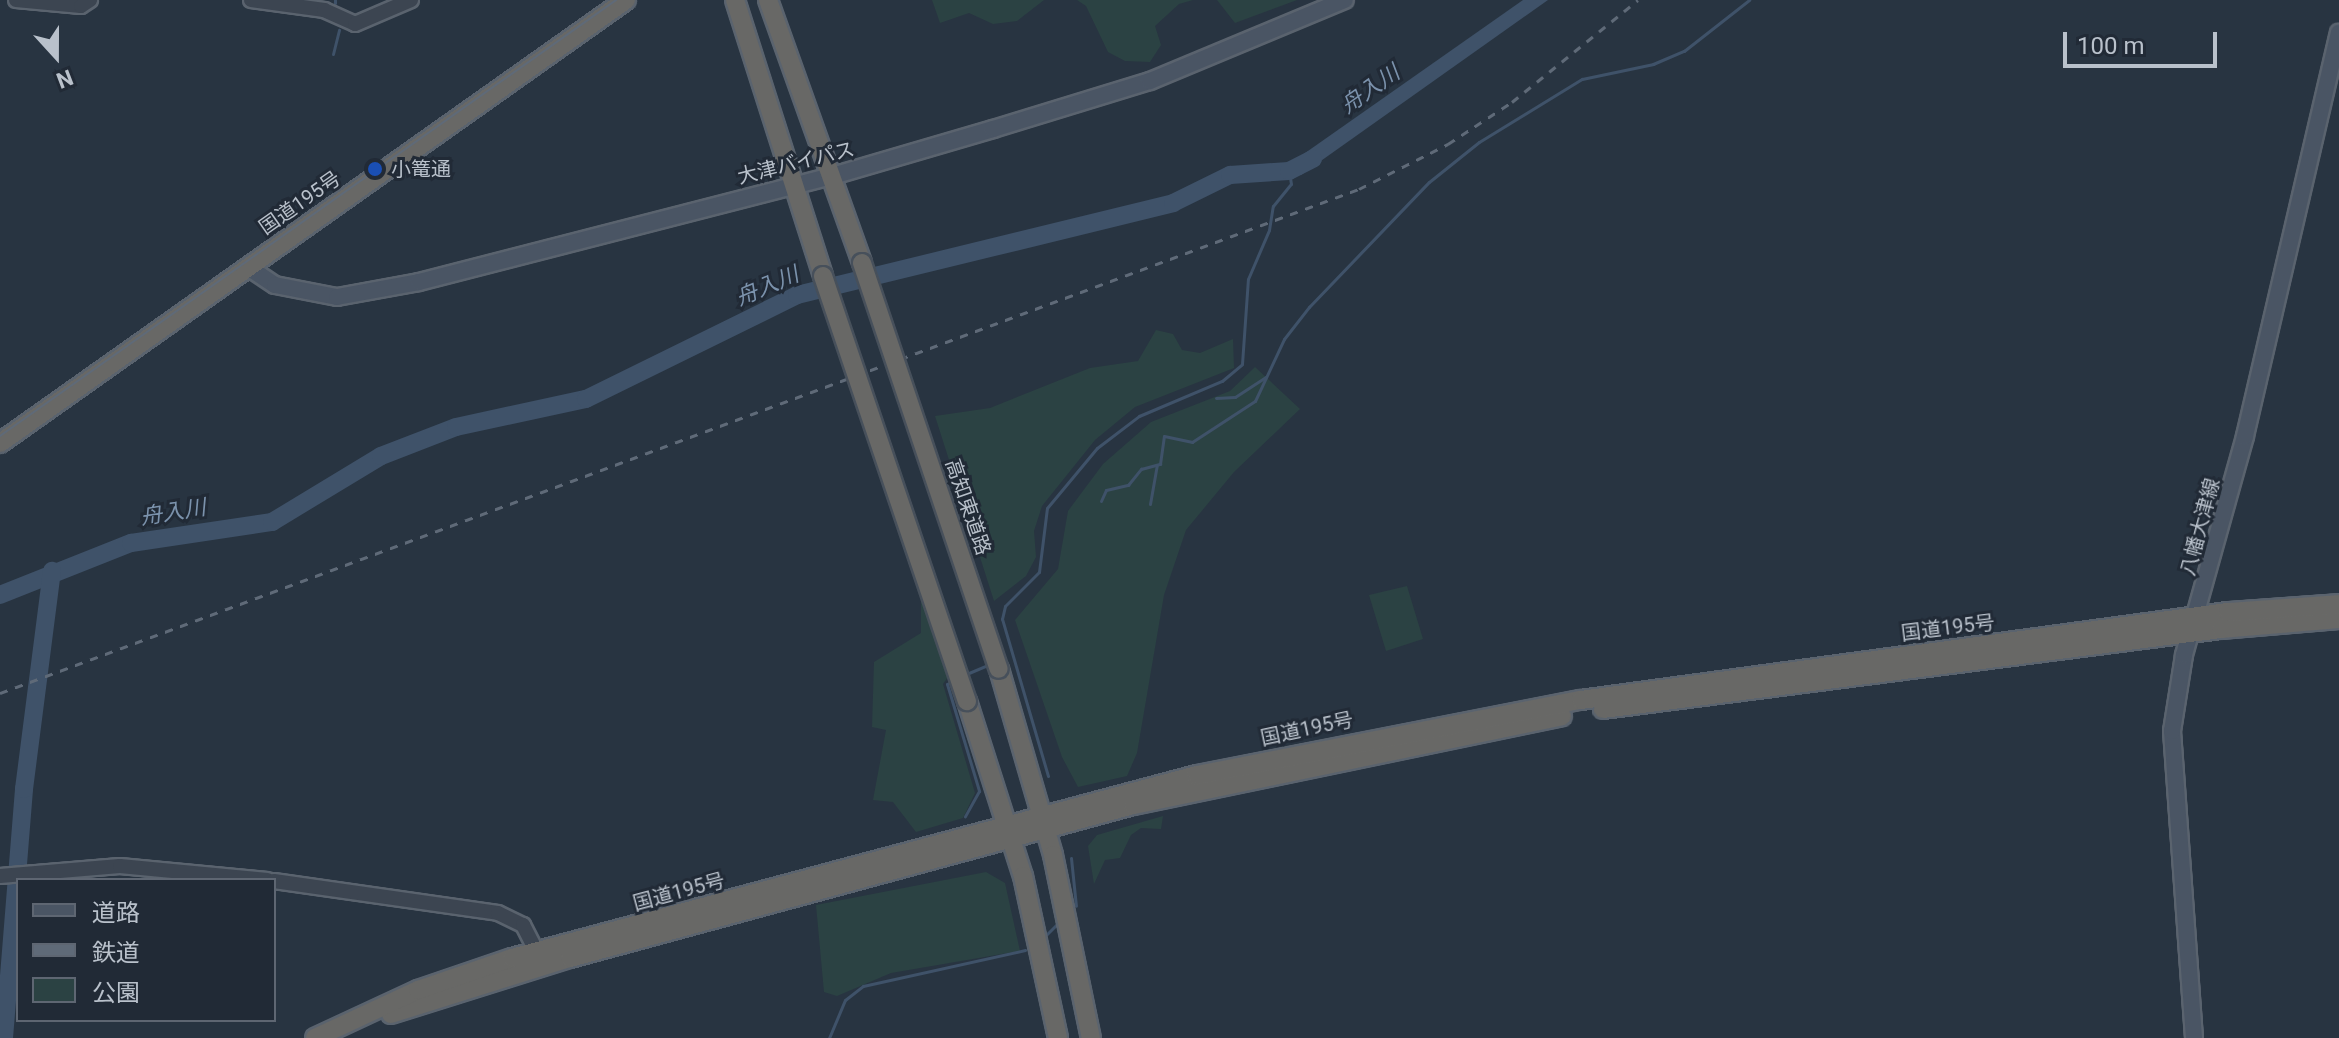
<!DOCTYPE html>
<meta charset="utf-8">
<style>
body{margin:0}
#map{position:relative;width:2339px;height:1038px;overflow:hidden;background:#283441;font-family:Roboto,"Noto Sans JP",sans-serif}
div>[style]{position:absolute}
.green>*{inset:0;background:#2b4243}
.water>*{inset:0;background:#3f5269}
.stream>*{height:3px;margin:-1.5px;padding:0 1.5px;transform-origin:1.5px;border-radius:1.5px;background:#3f5269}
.river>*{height:18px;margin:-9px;padding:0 9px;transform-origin:9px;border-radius:9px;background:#3f5269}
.roads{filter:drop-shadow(2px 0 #5a636e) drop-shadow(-2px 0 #5a636e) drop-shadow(0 2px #5a636e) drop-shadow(0 -2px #5a636e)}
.tertiary>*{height:14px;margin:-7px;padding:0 7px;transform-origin:7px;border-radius:7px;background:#3c4551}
.secondary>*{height:16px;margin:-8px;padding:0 8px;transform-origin:8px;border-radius:8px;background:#4a5564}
.trunk>*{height:18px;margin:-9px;padding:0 9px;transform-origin:9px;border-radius:9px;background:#686866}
.tram>*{height:2px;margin:-1px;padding:0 1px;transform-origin:1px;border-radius:1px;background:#5f6a78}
.rail>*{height:3px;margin-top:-1.5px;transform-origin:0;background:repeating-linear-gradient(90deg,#5f6a78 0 8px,transparent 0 16px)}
.bridges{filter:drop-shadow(2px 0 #47505b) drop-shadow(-2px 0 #47505b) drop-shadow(0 2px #47505b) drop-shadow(0 -2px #47505b)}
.trunk-bridge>*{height:18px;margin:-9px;padding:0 9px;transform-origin:9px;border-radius:9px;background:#686866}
.dots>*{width:22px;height:22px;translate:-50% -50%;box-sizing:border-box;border:4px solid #212a36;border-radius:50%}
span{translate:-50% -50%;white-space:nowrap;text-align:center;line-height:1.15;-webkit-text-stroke:6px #212a36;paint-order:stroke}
.street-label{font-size:20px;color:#b9c1cb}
.poi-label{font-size:20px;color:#b9c1cb}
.left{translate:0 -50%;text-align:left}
.water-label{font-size:22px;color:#7b92ac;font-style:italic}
.legend{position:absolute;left:16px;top:878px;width:260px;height:144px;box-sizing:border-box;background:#212a36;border:2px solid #5e6672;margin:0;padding:10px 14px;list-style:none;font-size:24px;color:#b9c1cb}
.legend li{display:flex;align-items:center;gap:16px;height:40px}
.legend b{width:40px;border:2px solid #5e6672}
.north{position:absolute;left:16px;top:16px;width:80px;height:80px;-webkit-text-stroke:6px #212a36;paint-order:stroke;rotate:159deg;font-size:22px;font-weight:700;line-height:32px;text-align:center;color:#b9c1cb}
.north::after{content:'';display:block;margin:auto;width:28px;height:36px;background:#b9c1cb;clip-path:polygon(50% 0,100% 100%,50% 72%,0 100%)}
.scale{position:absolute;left:2063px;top:32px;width:154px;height:36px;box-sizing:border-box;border:4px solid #b9c1cb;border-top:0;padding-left:10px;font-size:24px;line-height:28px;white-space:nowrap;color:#b9c1cb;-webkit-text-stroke:6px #212a36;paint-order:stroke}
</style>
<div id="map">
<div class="green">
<div style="clip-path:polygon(932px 0,1044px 0,1017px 21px,993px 24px,969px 13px,940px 23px)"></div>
<div style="clip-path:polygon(1077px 0,1193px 0,1179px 4px,1155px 26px,1161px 45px,1150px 62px,1125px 61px,1108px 52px,1086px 6px)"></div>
<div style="clip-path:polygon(1217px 0,1297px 0,1235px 23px)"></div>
<div style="clip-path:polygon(1156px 330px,1173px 334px,1182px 350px,1200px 353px,1233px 339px,1234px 368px,1135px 407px,1095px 440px,1042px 506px,1034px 531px,1036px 557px,1026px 576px,994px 601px,935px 416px,990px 408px,1090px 368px,1138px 361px)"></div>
<div style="clip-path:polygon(1255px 367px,1300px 409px,1234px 472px,1186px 530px,1164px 595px,1137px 753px,1127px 776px,1078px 787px,1062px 757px,1015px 620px,1058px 569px,1068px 511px,1103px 464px,1151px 422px,1230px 391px)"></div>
<div style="clip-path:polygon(1407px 586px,1423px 639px,1386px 651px,1369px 595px)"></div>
<div style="clip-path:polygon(921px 599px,948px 677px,943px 684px,975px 793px,963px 818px,916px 832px,893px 802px,873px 800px,886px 730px,872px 727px,874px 662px,921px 633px)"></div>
<div style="clip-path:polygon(1163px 816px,1161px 829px,1141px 828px,1131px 835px,1120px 858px,1105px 860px,1094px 884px,1088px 846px,1097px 835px)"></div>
<div style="clip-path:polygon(986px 872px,1005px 883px,1020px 951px,891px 973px,837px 996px,824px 992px,816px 905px)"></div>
</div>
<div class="water">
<div style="clip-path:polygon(1523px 0,1548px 0,1301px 175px,1293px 175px,1288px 165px)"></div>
</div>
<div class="stream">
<div style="left:335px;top:3px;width:3px;rotate:-90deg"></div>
<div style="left:333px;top:54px;width:25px;rotate:-76deg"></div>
<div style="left:1216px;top:398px;width:19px;rotate:-3deg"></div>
<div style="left:1235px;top:397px;width:37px;rotate:-33deg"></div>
<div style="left:1101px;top:501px;width:12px;rotate:-66deg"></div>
<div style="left:1106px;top:490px;width:23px;rotate:-13deg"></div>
<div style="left:1128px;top:485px;width:21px;rotate:-51deg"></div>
<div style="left:1141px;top:469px;width:20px;rotate:-15deg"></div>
<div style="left:1160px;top:464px;width:28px;rotate:-82deg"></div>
<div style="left:1164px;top:436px;width:29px;rotate:12deg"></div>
<div style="left:1192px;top:442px;width:75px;rotate:-33.1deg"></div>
<div style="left:1255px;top:401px;width:68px;rotate:-64.9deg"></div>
<div style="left:1284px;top:339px;width:41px;rotate:-52deg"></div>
<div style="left:1309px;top:307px;width:173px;rotate:-46.2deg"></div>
<div style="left:1429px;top:182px;width:64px;rotate:-38.7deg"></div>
<div style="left:1479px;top:142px;width:121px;rotate:-31.5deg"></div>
<div style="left:1582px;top:79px;width:73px;rotate:-11.9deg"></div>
<div style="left:1653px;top:64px;width:34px;rotate:-23deg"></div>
<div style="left:1684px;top:51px;width:83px;rotate:-38.1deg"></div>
<div style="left:1150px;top:504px;width:39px;rotate:-80deg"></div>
<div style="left:964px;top:675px;width:28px;rotate:-23deg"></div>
<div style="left:954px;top:680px;width:8px;rotate:150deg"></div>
<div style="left:947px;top:684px;width:112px;rotate:73.3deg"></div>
<div style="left:979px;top:791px;width:29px;rotate:119deg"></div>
<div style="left:1048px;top:776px;width:164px;rotate:-106.3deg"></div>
<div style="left:1002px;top:619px;width:13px;rotate:-77deg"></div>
<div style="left:1005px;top:606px;width:48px;rotate:-45deg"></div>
<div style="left:1039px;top:572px;width:64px;rotate:-82.9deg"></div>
<div style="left:1047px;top:508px;width:78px;rotate:-50.2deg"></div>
<div style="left:1097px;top:448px;width:53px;rotate:-37.3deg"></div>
<div style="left:1139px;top:416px;width:90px;rotate:-22.9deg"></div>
<div style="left:1222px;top:381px;width:26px;rotate:-40deg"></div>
<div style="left:1242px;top:364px;width:85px;rotate:-86deg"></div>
<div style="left:1248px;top:279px;width:53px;rotate:-66.8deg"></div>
<div style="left:1269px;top:230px;width:24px;rotate:-81deg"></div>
<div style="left:1273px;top:206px;width:28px;rotate:-51deg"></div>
<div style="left:1291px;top:184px;width:13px;rotate:-99deg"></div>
<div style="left:1071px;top:858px;width:48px;rotate:84.1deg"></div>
<div style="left:1047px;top:934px;width:17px;rotate:-45deg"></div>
<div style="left:829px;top:1038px;width:41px;rotate:-67.2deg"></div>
<div style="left:845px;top:1000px;width:23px;rotate:-38deg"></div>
<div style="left:863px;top:986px;width:166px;rotate:-12.5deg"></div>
</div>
<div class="river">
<div style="left:0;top:595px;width:141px;rotate:-21.7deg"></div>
<div style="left:131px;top:543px;width:143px;rotate:-8.5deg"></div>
<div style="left:272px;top:522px;width:127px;rotate:-31.2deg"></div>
<div style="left:381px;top:456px;width:80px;rotate:-21.1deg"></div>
<div style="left:456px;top:427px;width:133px;rotate:-12.2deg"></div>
<div style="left:586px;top:399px;width:235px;rotate:-26.2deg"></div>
<div style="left:797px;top:295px;width:387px;rotate:-13.7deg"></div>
<div style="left:1173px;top:203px;width:64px;rotate:-26.2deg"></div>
<div style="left:1230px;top:175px;width:59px;rotate:-3.9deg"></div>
<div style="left:1289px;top:171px;width:27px;rotate:-27deg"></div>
<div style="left:4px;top:1038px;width:250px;rotate:-85.4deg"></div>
<div style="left:24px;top:789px;width:220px;rotate:-82.7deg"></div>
</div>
<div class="roads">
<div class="tertiary">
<div style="left:16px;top:0;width:65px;rotate:5.3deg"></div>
<div style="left:81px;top:6px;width:11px;rotate:-34deg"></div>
<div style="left:251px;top:0;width:74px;rotate:7.8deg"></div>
<div style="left:324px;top:10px;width:34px;rotate:24deg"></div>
<div style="left:355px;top:24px;width:61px;rotate:-23.2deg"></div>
<div style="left:0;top:876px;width:120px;rotate:-4.8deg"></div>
<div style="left:120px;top:866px;width:148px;rotate:5.4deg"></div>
<div style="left:274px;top:881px;width:226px;rotate:8.1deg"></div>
<div style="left:498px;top:913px;width:28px;rotate:26deg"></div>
<div style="left:523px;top:925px;width:37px;rotate:63deg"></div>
</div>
<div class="secondary">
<div style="left:248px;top:267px;width:32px;rotate:34deg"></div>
<div style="left:275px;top:285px;width:63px;rotate:11deg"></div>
<div style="left:337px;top:297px;width:83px;rotate:-10.4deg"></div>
<div style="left:419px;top:282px;width:423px;rotate:-14.4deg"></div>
<div style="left:829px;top:177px;width:171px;rotate:-16.3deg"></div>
<div style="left:993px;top:129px;width:164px;rotate:-17deg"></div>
<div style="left:1150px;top:81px;width:211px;rotate:-22.6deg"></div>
<div style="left:2194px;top:1038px;width:308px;rotate:-94.1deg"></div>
<div style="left:2172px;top:731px;width:77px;rotate:-81deg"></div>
<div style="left:2184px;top:655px;width:227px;rotate:-74.4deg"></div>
<div style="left:2245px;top:436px;width:414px;rotate:-76.9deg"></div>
</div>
<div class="trunk">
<div style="left:735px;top:0;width:290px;rotate:72.3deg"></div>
<div style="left:768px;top:0;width:279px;rotate:70.3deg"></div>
<div style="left:0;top:443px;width:767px;rotate:-35.29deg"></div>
<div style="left:999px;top:669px;width:194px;rotate:73.8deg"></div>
<div style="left:1053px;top:855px;width:187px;rotate:78.3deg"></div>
<div style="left:967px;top:701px;width:184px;rotate:72.3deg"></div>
<div style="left:1023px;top:876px;width:166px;rotate:77.8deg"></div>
<div style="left:1603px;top:709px;width:623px;rotate:-7.38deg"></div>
<div style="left:2221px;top:629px;width:118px;rotate:-4.8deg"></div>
<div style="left:391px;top:1014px;width:188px;rotate:-17.4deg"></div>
<div style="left:570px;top:958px;width:583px;rotate:-15.2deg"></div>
<div style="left:1133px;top:805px;width:438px;rotate:-11.7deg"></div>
<div style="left:315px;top:1038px;width:114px;rotate:-25deg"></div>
<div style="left:418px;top:990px;width:99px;rotate:-18.8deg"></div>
<div style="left:512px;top:958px;width:709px;rotate:-14.96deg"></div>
<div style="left:1197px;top:775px;width:391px;rotate:-11.1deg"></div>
<div style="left:1581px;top:700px;width:653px;rotate:-7.75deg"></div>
<div style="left:2228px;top:612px;width:111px;rotate:-4.1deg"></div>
</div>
</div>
<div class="tram">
<div style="left:0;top:436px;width:755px;rotate:-35.29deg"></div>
</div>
<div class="rail">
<div style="left:0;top:693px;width:1449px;rotate:-20.35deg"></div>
<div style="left:1359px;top:189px;width:100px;rotate:-26.8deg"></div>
<div style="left:1448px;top:144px;width:77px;rotate:-33.3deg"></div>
<div style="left:1512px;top:102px;width:162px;rotate:-39deg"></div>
</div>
<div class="bridges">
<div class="trunk-bridge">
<div style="left:862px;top:263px;width:428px;rotate:71.4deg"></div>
<div style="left:823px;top:276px;width:449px;rotate:71.3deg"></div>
</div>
</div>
<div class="dots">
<div style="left:375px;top:169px;background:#1a4fb4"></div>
</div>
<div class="street-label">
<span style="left:796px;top:163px;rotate:-14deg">大津バイパス</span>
<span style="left:300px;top:203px;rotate:-35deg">国道195号</span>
<span style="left:968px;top:507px;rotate:71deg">高知東道路</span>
<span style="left:2200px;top:527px;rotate:-75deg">八幡大津線</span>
<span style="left:1948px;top:628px;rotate:-7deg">国道195号</span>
<span style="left:1307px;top:729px;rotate:-12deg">国道195号</span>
<span style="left:679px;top:892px;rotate:-15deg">国道195号</span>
</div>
<div class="poi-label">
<span class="left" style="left:391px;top:169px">小篭通</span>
</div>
<div class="water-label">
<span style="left:1370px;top:89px;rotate:-35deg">舟入川</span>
<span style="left:767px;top:286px;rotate:-23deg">舟入川</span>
<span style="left:173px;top:512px;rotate:-9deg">舟入川</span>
</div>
<ul class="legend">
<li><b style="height:10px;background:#4a5564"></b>道路</li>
<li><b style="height:10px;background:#5f6a78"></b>鉄道</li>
<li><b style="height:22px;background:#2b4243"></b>公園</li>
</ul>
<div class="north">N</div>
<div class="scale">100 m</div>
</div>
